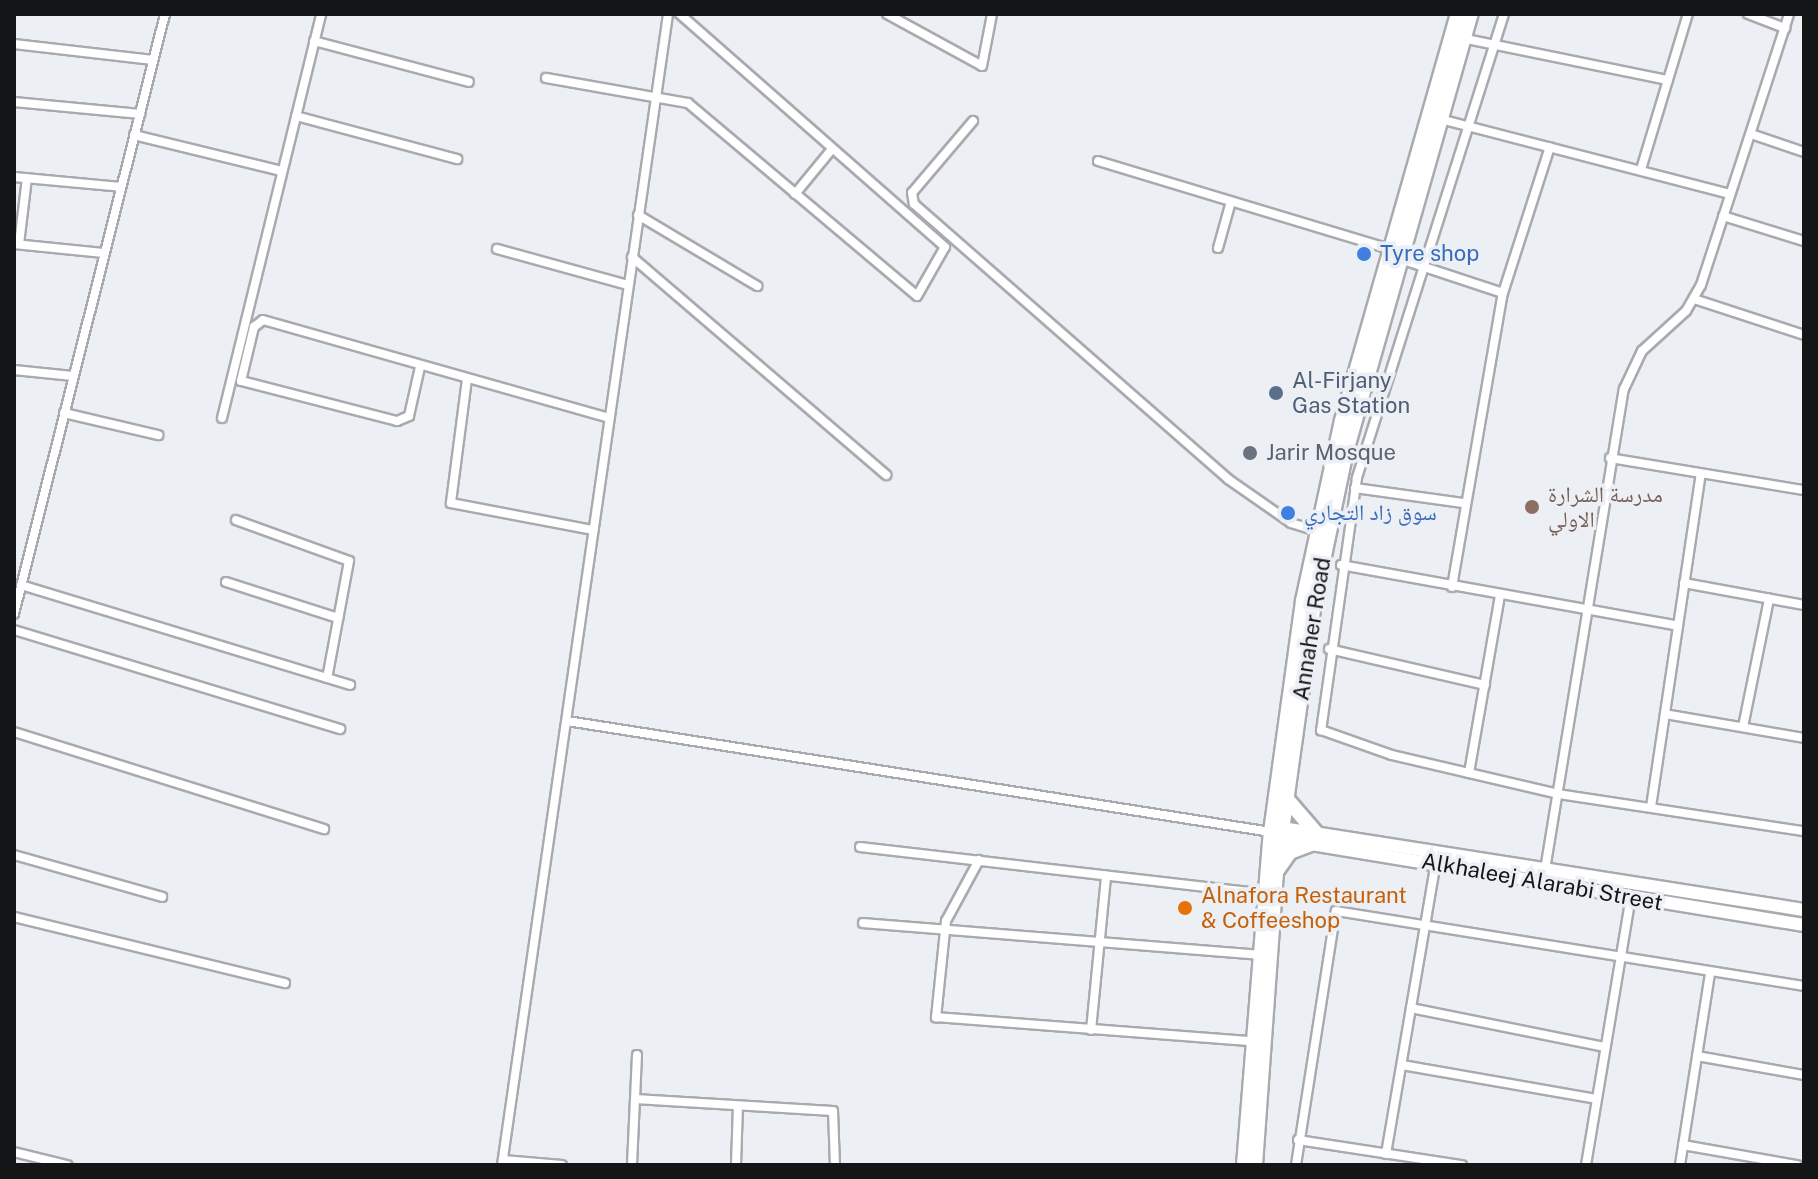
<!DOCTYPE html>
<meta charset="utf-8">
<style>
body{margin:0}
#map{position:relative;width:1818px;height:1179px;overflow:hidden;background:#eceff4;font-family:"Public Sans","Noto Naskh Arabic",sans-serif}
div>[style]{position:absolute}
.roads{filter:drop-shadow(2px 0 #a8aaaf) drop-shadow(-2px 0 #a8aaaf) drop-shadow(0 2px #a8aaaf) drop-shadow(0 -2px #a8aaaf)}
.street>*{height:8px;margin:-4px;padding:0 4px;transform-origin:4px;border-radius:4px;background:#fff}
.secondary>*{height:12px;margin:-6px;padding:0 6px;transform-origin:6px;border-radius:6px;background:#fff}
.primary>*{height:14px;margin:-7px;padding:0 7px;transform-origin:7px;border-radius:7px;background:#fff}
.dots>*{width:22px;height:22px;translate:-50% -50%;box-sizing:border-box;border:4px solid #eceff4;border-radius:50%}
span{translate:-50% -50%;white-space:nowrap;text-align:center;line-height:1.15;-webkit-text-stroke:7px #eceff4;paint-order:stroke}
.shop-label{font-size:22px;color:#366cbe}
.left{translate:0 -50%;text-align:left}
.service-label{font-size:22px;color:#4e5e75}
.worship-label{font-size:22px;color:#5b616d}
.education-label{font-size:22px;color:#785e54}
.street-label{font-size:22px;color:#141517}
.food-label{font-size:22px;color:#c56008}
.frame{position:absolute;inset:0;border:16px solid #141517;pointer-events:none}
</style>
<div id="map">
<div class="roads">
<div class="street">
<div style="left:887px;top:14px;width:108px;rotate:28.7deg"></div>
<div style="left:982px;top:66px;width:53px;rotate:-79.1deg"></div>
<div style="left:1504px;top:14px;width:487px;rotate:107.6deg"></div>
<div style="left:1357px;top:478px;width:255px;rotate:98.1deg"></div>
<div style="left:1321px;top:730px;width:75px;rotate:19.4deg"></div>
<div style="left:1392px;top:755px;width:171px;rotate:13.2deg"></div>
<div style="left:1558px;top:794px;width:249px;rotate:8.6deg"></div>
<div style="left:1748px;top:14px;width:40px;rotate:21deg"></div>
<div style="left:1461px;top:38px;width:211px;rotate:11.5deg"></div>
<div style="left:314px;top:41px;width:160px;rotate:14.8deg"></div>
<div style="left:14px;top:44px;width:140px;rotate:6.6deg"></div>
<div style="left:546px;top:78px;width:144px;rotate:10deg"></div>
<div style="left:688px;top:103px;width:299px;rotate:40.1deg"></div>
<div style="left:917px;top:296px;width:56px;rotate:-60.3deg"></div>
<div style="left:945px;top:247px;width:353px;rotate:-138.7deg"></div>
<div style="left:14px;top:102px;width:127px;rotate:5.4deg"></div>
<div style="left:296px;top:116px;width:167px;rotate:15deg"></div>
<div style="left:1440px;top:119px;width:299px;rotate:14.5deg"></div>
<div style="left:973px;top:121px;width:94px;rotate:130.3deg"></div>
<div style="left:912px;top:193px;width:11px;rotate:80deg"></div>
<div style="left:914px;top:204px;width:417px;rotate:41.2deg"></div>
<div style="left:1228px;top:479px;width:77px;rotate:34.9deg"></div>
<div style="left:1291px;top:523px;width:27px;rotate:17deg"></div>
<div style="left:1751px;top:134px;width:56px;rotate:18.8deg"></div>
<div style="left:134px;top:135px;width:152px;rotate:13.7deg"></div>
<div style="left:1098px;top:161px;width:305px;rotate:16.8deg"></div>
<div style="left:1642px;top:166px;width:159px;rotate:-73.2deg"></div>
<div style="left:14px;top:177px;width:107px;rotate:5.3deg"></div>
<div style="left:795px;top:194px;width:58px;rotate:-50.6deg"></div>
<div style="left:638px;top:215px;width:139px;rotate:30.8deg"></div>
<div style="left:1723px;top:216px;width:85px;rotate:17.2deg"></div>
<div style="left:14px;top:244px;width:90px;rotate:5.7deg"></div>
<div style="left:19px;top:244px;width:66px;rotate:-83.1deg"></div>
<div style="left:1218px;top:248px;width:45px;rotate:-74.4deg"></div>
<div style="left:497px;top:249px;width:136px;rotate:15.4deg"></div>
<div style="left:632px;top:257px;width:335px;rotate:40.6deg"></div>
<div style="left:1400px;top:259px;width:108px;rotate:18.3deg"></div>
<div style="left:1694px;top:299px;width:116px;rotate:18.1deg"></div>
<div style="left:420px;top:367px;width:50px;rotate:102.7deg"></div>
<div style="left:409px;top:416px;width:13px;rotate:157deg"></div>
<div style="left:397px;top:421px;width:161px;rotate:-165.6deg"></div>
<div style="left:241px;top:381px;width:56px;rotate:-76.5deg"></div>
<div style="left:254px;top:327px;width:11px;rotate:-38deg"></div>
<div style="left:263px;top:320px;width:360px;rotate:15.8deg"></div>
<div style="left:14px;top:370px;width:59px;rotate:5.8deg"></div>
<div style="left:467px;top:379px;width:125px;rotate:97.4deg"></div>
<div style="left:451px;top:503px;width:145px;rotate:10.8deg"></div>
<div style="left:64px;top:413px;width:97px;rotate:13.2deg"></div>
<div style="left:222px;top:418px;width:416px;rotate:-76.2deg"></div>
<div style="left:1610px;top:458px;width:197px;rotate:9.4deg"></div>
<div style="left:1355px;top:488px;width:109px;rotate:7.9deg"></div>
<div style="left:236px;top:520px;width:120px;rotate:19.9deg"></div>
<div style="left:349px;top:561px;width:119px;rotate:100.6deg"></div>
<div style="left:1341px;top:565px;width:340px;rotate:10.2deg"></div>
<div style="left:226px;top:582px;width:118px;rotate:17.8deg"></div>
<div style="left:1684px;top:583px;width:122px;rotate:10.4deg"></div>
<div style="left:21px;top:585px;width:344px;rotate:16.9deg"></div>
<div style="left:1452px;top:587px;width:298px;rotate:-80.2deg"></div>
<div style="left:1503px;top:293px;width:153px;rotate:-72.2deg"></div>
<div style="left:14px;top:614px;width:619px;rotate:-75.87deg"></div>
<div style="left:14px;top:630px;width:341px;rotate:16.9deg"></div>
<div style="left:1329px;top:649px;width:160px;rotate:13deg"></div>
<div style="left:1665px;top:714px;width:141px;rotate:9.8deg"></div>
<div style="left:567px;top:721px;width:713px;rotate:8.96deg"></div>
<div style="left:1743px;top:727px;width:131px;rotate:-78.5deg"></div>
<div style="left:14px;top:732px;width:325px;rotate:17.4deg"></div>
<div style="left:1469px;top:773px;width:180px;rotate:-80.1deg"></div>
<div style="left:1651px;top:807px;width:337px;rotate:-81.5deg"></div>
<div style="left:860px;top:847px;width:407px;rotate:6.6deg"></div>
<div style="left:14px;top:855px;width:154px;rotate:15.8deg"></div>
<div style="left:979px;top:860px;width:69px;rotate:118.4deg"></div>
<div style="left:946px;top:921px;width:97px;rotate:95.9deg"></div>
<div style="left:936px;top:1017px;width:316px;rotate:4.4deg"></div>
<div style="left:1545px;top:870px;width:487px;rotate:-80.7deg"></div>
<div style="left:1624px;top:389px;width:42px;rotate:-64.7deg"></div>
<div style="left:1642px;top:351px;width:59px;rotate:-42.3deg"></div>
<div style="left:1686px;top:311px;width:30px;rotate:-60deg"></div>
<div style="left:1701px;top:285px;width:285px;rotate:-72deg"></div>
<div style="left:14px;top:917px;width:279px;rotate:13.7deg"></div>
<div style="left:863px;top:923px;width:396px;rotate:4.6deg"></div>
<div style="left:1411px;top:1008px;width:198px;rotate:11.4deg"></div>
<div style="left:1091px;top:1030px;width:155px;rotate:-84.4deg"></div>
<div style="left:1697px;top:1056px;width:109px;rotate:10.1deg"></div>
<div style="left:1402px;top:1065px;width:197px;rotate:9.9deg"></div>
<div style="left:635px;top:1099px;width:198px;rotate:3.5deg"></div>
<div style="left:833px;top:1111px;width:54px;rotate:87.9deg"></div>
<div style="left:1298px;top:1140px;width:166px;rotate:8.7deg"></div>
<div style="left:1683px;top:1145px;width:116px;rotate:10deg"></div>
<div style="left:14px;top:1152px;width:55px;rotate:13.8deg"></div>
<div style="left:1386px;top:1154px;width:295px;rotate:-80.3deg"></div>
<div style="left:503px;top:1160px;width:59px;rotate:4.8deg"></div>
<div style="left:502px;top:1165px;width:1163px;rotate:-81.79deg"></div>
<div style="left:632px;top:1165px;width:110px;rotate:-87.4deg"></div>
<div style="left:736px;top:1165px;width:59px;rotate:-88.1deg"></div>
<div style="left:1296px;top:1165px;width:257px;rotate:-81.1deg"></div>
<div style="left:1336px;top:911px;width:474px;rotate:9.1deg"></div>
<div style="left:1586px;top:1165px;width:272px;rotate:-80.5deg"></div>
<div style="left:1680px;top:1165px;width:194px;rotate:-81.1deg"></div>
</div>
<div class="secondary">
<div style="left:1282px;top:828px;width:528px;rotate:8.93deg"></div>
<div style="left:1281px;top:839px;width:530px;rotate:9.34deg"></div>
</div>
<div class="primary">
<div style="left:1286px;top:798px;width:46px;rotate:49.4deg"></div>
<div style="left:1278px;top:869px;width:21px;rotate:-55deg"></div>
<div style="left:1290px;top:852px;width:26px;rotate:-21deg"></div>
<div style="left:1244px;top:1165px;width:334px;rotate:-85.4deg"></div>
<div style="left:1271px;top:832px;width:233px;rotate:-82.1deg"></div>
<div style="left:1303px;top:601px;width:184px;rotate:-77.8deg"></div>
<div style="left:1342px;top:421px;width:423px;rotate:-74.1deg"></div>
<div style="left:1255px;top:1165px;width:293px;rotate:-85.9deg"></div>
<div style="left:1276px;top:873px;width:272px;rotate:-82deg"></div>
<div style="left:1314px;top:604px;width:152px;rotate:-78.2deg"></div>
<div style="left:1345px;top:455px;width:459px;rotate:-74.1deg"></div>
</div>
</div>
<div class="dots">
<div style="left:1364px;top:254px;background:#3f7fe0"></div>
<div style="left:1276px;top:393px;background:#5c6f8a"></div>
<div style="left:1250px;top:453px;background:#6b7280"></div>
<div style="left:1532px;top:507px;background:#8d6e63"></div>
<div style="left:1288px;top:513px;background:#3f7fe0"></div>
<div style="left:1185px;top:908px;background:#e8710a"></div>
</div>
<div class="shop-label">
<span class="left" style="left:1380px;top:254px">Tyre shop</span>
<span class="left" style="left:1304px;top:513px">سوق زاد التجاري</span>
</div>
<div class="service-label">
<span class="left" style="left:1292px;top:393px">Al-Firjany<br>Gas Station</span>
</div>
<div class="worship-label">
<span class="left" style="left:1266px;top:453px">Jarir Mosque</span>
</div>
<div class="education-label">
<span class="left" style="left:1548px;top:507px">مدرسة الشرارة<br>الاولي</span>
</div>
<div class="street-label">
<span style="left:1312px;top:629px;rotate:-81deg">Annaher Road</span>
<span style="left:1542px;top:882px;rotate:10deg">Alkhaleej Alarabi Street</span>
</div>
<div class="food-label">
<span class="left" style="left:1201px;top:908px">Alnafora Restaurant<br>&amp; Coffeeshop</span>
</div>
<div class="frame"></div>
</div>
